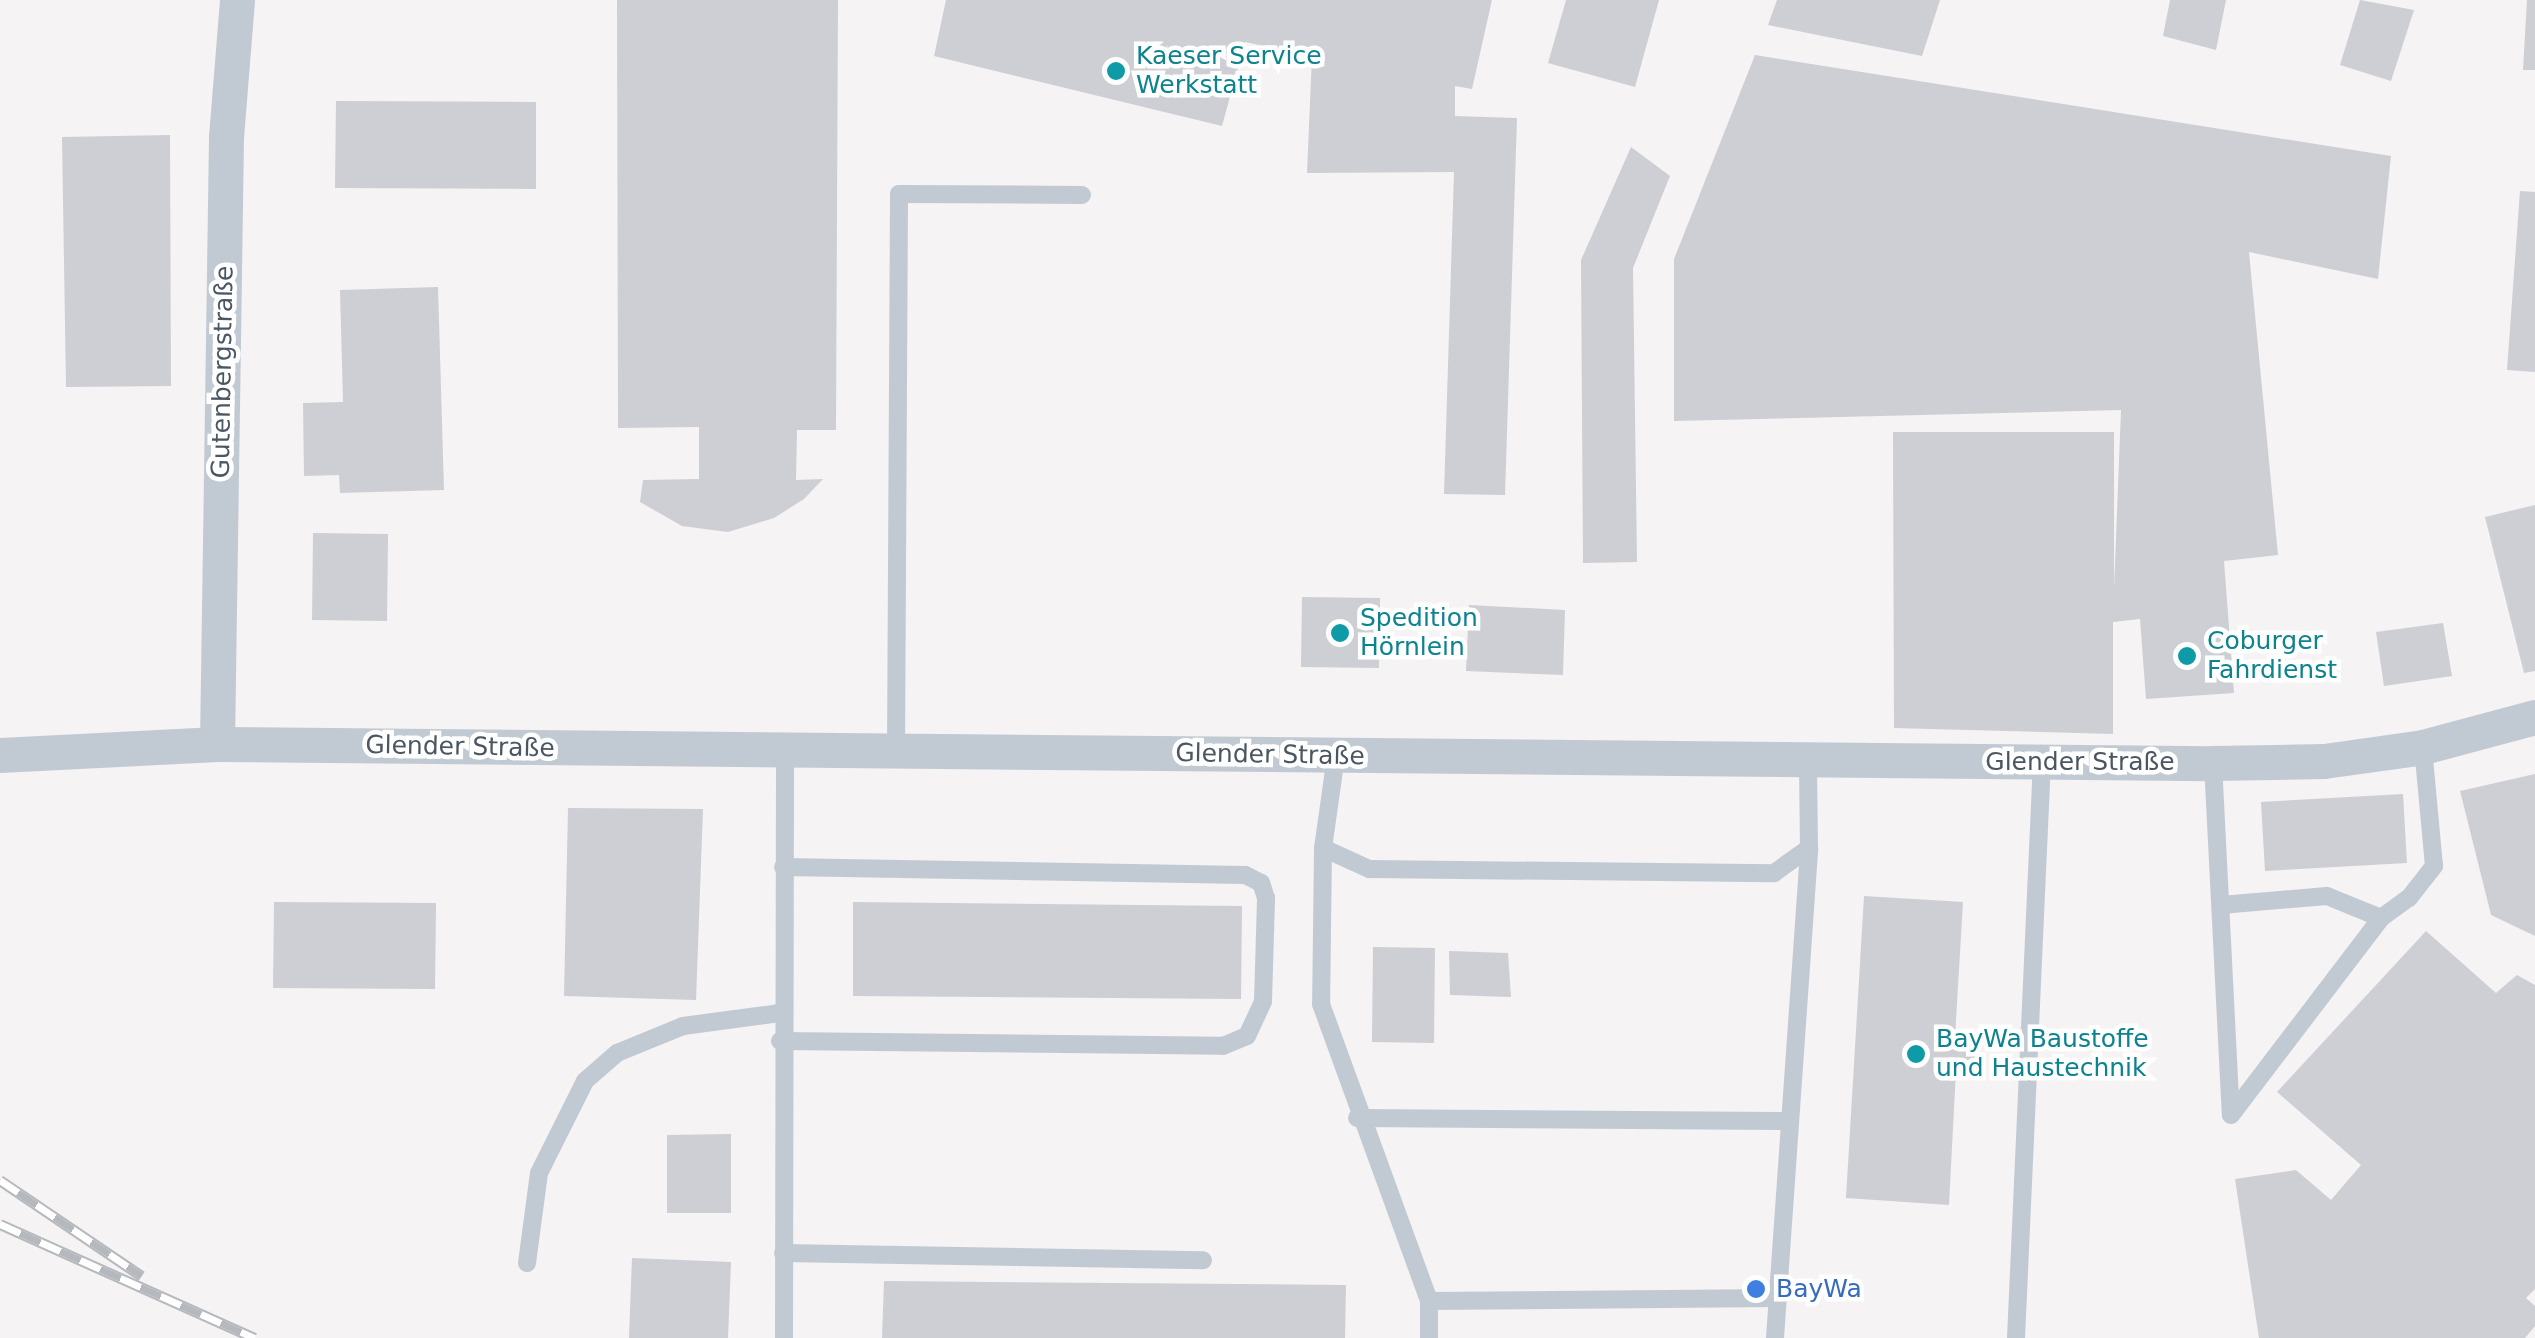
<!DOCTYPE html>
<meta charset="utf-8">
<style>
body{margin:0}
#map{position:relative;width:2535px;height:1338px;overflow:hidden;background:#f5f3f3;font-family:"DejaVu Sans",sans-serif}
div>[style]{position:absolute}
.building>*{inset:0;background:#cdcfd5}
.service>*{height:18px;margin:-9px;padding:0 9px;transform-origin:9px;border-radius:9px;background:#c1cad2}
.minor>*{height:35px;margin:-17.5px;padding:0 17.5px;transform-origin:17.5px;border-radius:17.5px;background:#c1cad2}
.rail>*{height:11px;margin-top:-5.5px;transform-origin:0;background:repeating-linear-gradient(90deg,#fff 0 22px,#b5b8bd 0 44px);box-sizing:border-box;border-block:2px solid #b5b8bd}
.dots>*{width:28px;height:28px;translate:-50% -50%;box-sizing:border-box;border:5px solid #fff;border-radius:50%}
span{translate:-50% -50%;white-space:nowrap;text-align:center;line-height:1.15;-webkit-text-stroke:9px #fff;paint-order:stroke}
.culture-label{font-size:25px;color:#0d838f}
.left{translate:0 -50%;text-align:left}
.street-label{font-size:25px;color:#4a5661}
.shop-label{font-size:25px;color:#366cbe}
</style>
<div id="map">
<div class="building">
<div style="clip-path:polygon(617px 0,838px 0,836px 430px,797px 430px,796px 480px,823px 479px,804px 499px,774px 518px,728px 532px,682px 526px,640px 502px,643px 480px,699px 479px,699px 427px,618px 428px)"></div>
<div style="clip-path:polygon(946px 0,1492px 0,1472px 89px,1455px 86px,1455px 116px,1517px 118px,1505px 495px,1444px 494px,1454px 172px,1307px 173px,1312px 56px,1245px 42px,1222px 126px,934px 56px)"></div>
<div style="clip-path:polygon(1566px 0,1659px 0,1635px 87px,1548px 63px)"></div>
<div style="clip-path:polygon(1777px 0,1940px 0,1922px 56px,1768px 25px)"></div>
<div style="clip-path:polygon(2170px 0,2226px 0,2216px 50px,2163px 36px)"></div>
<div style="clip-path:polygon(2360px 0,2414px 10px,2391px 81px,2340px 65px)"></div>
<div style="clip-path:polygon(2527px 0,2535px 0,2535px 70px,2523px 70px)"></div>
<div style="clip-path:polygon(1755px 55px,2391px 156px,2378px 279px,2249px 252px,2278px 555px,2224px 561px,2234px 693px,2146px 699px,2140px 619px,2113px 622px,2113px 734px,1894px 728px,1893px 432px,2114px 432px,2114px 589px,2121px 410px,1674px 421px,1674px 259px)"></div>
<div style="clip-path:polygon(336px 101px,536px 102px,536px 189px,335px 188px)"></div>
<div style="clip-path:polygon(170px 135px,171px 386px,66px 387px,62px 137px)"></div>
<div style="clip-path:polygon(1631px 147px,1670px 176px,1633px 268px,1637px 562px,1583px 563px,1581px 260px)"></div>
<div style="clip-path:polygon(2520px 191px,2535px 192px,2535px 372px,2507px 370px)"></div>
<div style="clip-path:polygon(438px 287px,444px 490px,340px 493px,339px 475px,304px 476px,303px 403px,343px 402px,340px 290px)"></div>
<div style="clip-path:polygon(2535px 505px,2535px 671px,2524px 673px,2485px 517px)"></div>
<div style="clip-path:polygon(313px 533px,388px 534px,387px 621px,312px 620px)"></div>
<div style="clip-path:polygon(1302px 597px,1380px 598px,1379px 668px,1301px 667px)"></div>
<div style="clip-path:polygon(1469px 605px,1565px 610px,1563px 675px,1466px 671px)"></div>
<div style="clip-path:polygon(2443px 623px,2452px 676px,2384px 686px,2376px 632px)"></div>
<div style="clip-path:polygon(2535px 774px,2535px 936px,2491px 915px,2460px 791px)"></div>
<div style="clip-path:polygon(2403px 794px,2407px 863px,2265px 871px,2261px 802px)"></div>
<div style="clip-path:polygon(568px 808px,703px 809px,696px 1000px,564px 996px)"></div>
<div style="clip-path:polygon(1864px 896px,1963px 902px,1955px 1037px,1979px 1038px,1977px 1071px,1956px 1070px,1949px 1205px,1846px 1198px)"></div>
<div style="clip-path:polygon(274px 902px,436px 903px,435px 989px,273px 988px)"></div>
<div style="clip-path:polygon(853px 902px,1242px 906px,1241px 999px,853px 996px)"></div>
<div style="clip-path:polygon(2426px 931px,2496px 993px,2517px 975px,2535px 985px,2535px 1289px,2526px 1298px,2535px 1306px,2535px 1326px,2525px 1338px,2259px 1338px,2235px 1179px,2296px 1170px,2331px 1200px,2361px 1165px,2277px 1092px)"></div>
<div style="clip-path:polygon(1373px 947px,1435px 948px,1434px 1043px,1372px 1042px)"></div>
<div style="clip-path:polygon(1449px 951px,1508px 953px,1511px 997px,1450px 995px)"></div>
<div style="clip-path:polygon(731px 1134px,731px 1213px,667px 1213px,667px 1135px)"></div>
<div style="clip-path:polygon(632px 1258px,731px 1262px,728px 1338px,629px 1338px)"></div>
<div style="clip-path:polygon(884px 1281px,1346px 1285px,1345px 1338px,882px 1338px)"></div>
</div>
<div class="service">
<div style="left:896px;top:751px;width:557px;rotate:-89.69deg"></div>
<div style="left:899px;top:194px;width:183px;rotate:0.3deg"></div>
<div style="left:1336px;top:756px;width:93px;rotate:98deg"></div>
<div style="left:1323px;top:848px;width:51px;rotate:24.5deg"></div>
<div style="left:1369px;top:869px;width:405px;rotate:0.6deg"></div>
<div style="left:1774px;top:873px;width:43px;rotate:-35.5deg"></div>
<div style="left:1809px;top:848px;width:88px;rotate:-90.7deg"></div>
<div style="left:2213px;top:763px;width:352px;rotate:87.1deg"></div>
<div style="left:2231px;top:1115px;width:248px;rotate:-52.7deg"></div>
<div style="left:2381px;top:918px;width:34px;rotate:-36deg"></div>
<div style="left:2409px;top:898px;width:41px;rotate:-52deg"></div>
<div style="left:2434px;top:866px;width:120px;rotate:-95.3deg"></div>
<div style="left:1323px;top:848px;width:156px;rotate:90.7deg"></div>
<div style="left:1321px;top:1004px;width:316px;rotate:70deg"></div>
<div style="left:2221px;top:905px;width:106px;rotate:-4.9deg"></div>
<div style="left:2327px;top:896px;width:58px;rotate:22.2deg"></div>
<div style="left:780px;top:1041px;width:443px;rotate:0.6deg"></div>
<div style="left:1223px;top:1046px;width:26px;rotate:-23deg"></div>
<div style="left:1247px;top:1036px;width:38px;rotate:-65deg"></div>
<div style="left:1263px;top:1001px;width:103px;rotate:-88.3deg"></div>
<div style="left:1266px;top:898px;width:16px;rotate:-108deg"></div>
<div style="left:1261px;top:883px;width:18px;rotate:-153deg"></div>
<div style="left:1245px;top:875px;width:462px;rotate:-179deg"></div>
<div style="left:1357px;top:1118px;width:433px;rotate:0.4deg"></div>
<div style="left:783px;top:1253px;width:420px;rotate:1deg"></div>
<div style="left:527px;top:1263px;width:91px;rotate:-82.4deg"></div>
<div style="left:539px;top:1173px;width:103px;rotate:-63.4deg"></div>
<div style="left:585px;top:1081px;width:43px;rotate:-41.2deg"></div>
<div style="left:617px;top:1053px;width:71px;rotate:-22.2deg"></div>
<div style="left:683px;top:1026px;width:98px;rotate:-7.6deg"></div>
<div style="left:784px;top:1338px;width:588px;rotate:-89.9deg"></div>
<div style="left:1429px;top:1338px;width:37px;rotate:-90deg"></div>
<div style="left:1429px;top:1301px;width:349px;rotate:-0.5deg"></div>
<div style="left:1775px;top:1338px;width:491px;rotate:-86deg"></div>
<div style="left:2016px;top:1338px;width:577px;rotate:-87.42deg"></div>
</div>
<div class="minor">
<div style="left:217px;top:744px;width:607px;rotate:-89.15deg"></div>
<div style="left:226px;top:137px;width:137px;rotate:-85.4deg"></div>
<div style="left:0;top:755px;width:217px;rotate:-2.9deg"></div>
<div style="left:217px;top:744px;width:1996px;rotate:0.55deg"></div>
<div style="left:2213px;top:763px;width:111px;rotate:-1deg"></div>
<div style="left:2324px;top:761px;width:100px;rotate:-8deg"></div>
<div style="left:2423px;top:747px;width:116px;rotate:-15deg"></div>
</div>
<div class="rail">
<div style="left:0;top:1180px;width:171px;rotate:34.1deg"></div>
<div style="left:0;top:1224px;width:279px;rotate:24.1deg"></div>
</div>
<div class="dots">
<div style="left:1116px;top:71px;background:#0f9aa8"></div>
<div style="left:1340px;top:633px;background:#0f9aa8"></div>
<div style="left:2187px;top:656px;background:#0f9aa8"></div>
<div style="left:1916px;top:1054px;background:#0f9aa8"></div>
<div style="left:1756px;top:1289px;background:#3f7fe0"></div>
</div>
<div class="culture-label">
<span class="left" style="left:1136px;top:71px">Kaeser Service<br>Werkstatt</span>
<span class="left" style="left:1360px;top:633px">Spedition<br>Hörnlein</span>
<span class="left" style="left:2207px;top:656px">Coburger<br>Fahrdienst</span>
<span class="left" style="left:1936px;top:1054px">BayWa Baustoffe<br>und Haustechnik</span>
</div>
<div class="street-label">
<span style="left:223px;top:372px;rotate:-89deg">Gutenbergstraße</span>
<span style="left:460px;top:747px;rotate:1deg">Glender Straße</span>
<span style="left:1270px;top:755px;rotate:1deg">Glender Straße</span>
<span style="left:2080px;top:762px">Glender Straße</span>
</div>
<div class="shop-label">
<span class="left" style="left:1776px;top:1289px">BayWa</span>
</div>
</div>
